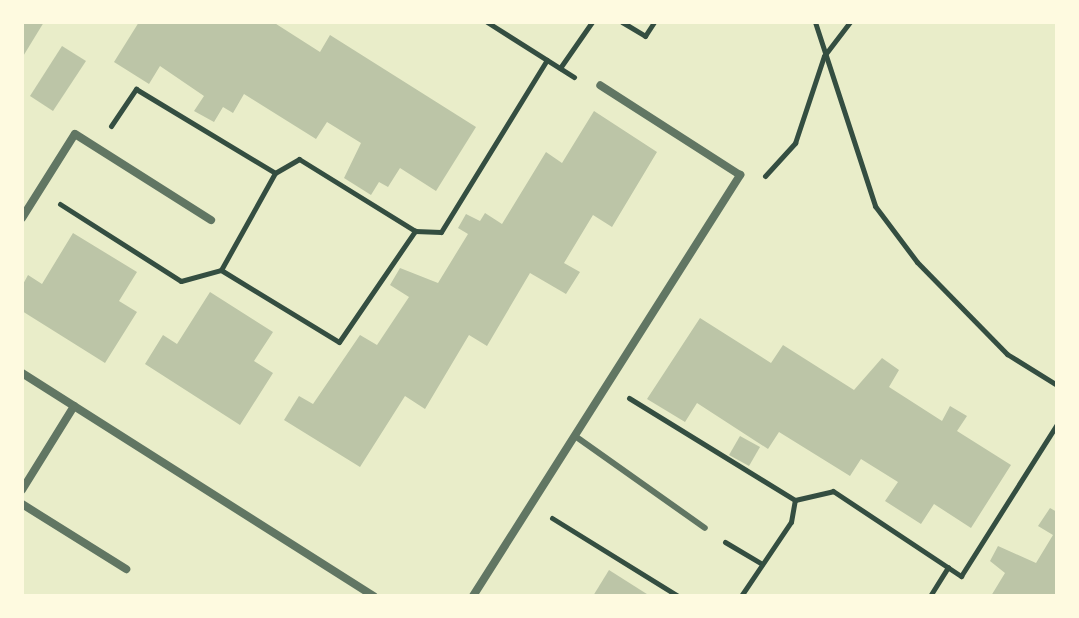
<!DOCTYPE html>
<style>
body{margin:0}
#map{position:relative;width:1079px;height:618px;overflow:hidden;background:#e9edc9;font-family:"Varela Round",sans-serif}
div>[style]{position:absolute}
.building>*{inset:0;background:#bcc5a7}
.path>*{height:5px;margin:-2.5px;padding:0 2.5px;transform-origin:2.5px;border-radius:2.5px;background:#344e41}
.service>*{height:6px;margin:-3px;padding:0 3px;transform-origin:3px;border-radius:3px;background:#617663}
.minor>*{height:8px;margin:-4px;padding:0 4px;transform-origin:4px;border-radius:4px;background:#617663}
span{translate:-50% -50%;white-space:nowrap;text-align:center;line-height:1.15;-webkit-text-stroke:8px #fefae0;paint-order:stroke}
.frame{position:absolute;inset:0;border:24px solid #fefae0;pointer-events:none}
</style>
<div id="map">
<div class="building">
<div style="clip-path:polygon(22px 22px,44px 22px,22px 58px)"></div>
<div style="clip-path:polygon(139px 22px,273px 22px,320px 52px,330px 35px,476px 127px,436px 191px,400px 168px,388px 187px,379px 182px,371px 195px,344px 178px,361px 143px,327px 122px,316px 139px,244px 94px,233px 113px,223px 107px,214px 122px,194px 111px,204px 96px,160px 66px,149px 84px,114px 62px)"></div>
<div style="clip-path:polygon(62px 46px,86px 61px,53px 111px,30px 96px)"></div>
<div style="clip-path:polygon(594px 111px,657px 152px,612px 227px,593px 215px,564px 263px,580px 272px,566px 294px,530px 273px,487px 346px,469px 335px,425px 409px,405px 396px,360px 467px,284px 420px,299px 396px,313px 404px,360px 335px,377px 345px,409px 297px,390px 285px,400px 268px,438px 283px,468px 234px,458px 228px,466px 214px,480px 221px,485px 213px,502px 224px,546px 152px,562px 163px)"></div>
<div style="clip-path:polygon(73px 233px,137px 272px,119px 301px,137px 312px,105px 363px,22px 311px,22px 286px,28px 275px,42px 284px)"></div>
<div style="clip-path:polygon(210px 292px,273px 332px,254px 361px,273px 373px,240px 425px,145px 364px,163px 335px,177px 344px)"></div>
<div style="clip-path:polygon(700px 318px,771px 363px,783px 345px,854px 390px,882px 358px,899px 370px,889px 387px,942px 421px,950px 406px,967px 416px,957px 431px,1011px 465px,971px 528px,934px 504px,921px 524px,885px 501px,898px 482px,861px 459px,850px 476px,779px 432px,768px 449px,697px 403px,685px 422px,647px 399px)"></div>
<div style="clip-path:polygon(740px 436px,760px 447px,749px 466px,729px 455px)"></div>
<div style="clip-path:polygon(1050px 508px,1057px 512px,1057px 596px,991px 596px,1005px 573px,990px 561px,998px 546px,1036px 563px,1053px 535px,1038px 526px)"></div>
<div style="clip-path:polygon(609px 570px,650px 596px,593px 596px)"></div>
</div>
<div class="path">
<div style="left:487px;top:22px;width:103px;rotate:32.3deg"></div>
<div style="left:622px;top:22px;width:27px;rotate:31deg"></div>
<div style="left:645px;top:36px;width:17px;rotate:-57deg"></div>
<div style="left:815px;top:22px;width:194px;rotate:71.9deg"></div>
<div style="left:875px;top:206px;width:70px;rotate:53.1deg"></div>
<div style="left:917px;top:262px;width:129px;rotate:45.6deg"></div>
<div style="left:1007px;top:354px;width:59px;rotate:31.8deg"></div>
<div style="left:560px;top:68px;width:56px;rotate:-55.2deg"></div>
<div style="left:111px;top:126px;width:45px;rotate:-56deg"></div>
<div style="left:136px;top:89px;width:162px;rotate:31.1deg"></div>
<div style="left:275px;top:173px;width:28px;rotate:-30deg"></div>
<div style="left:299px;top:159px;width:137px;rotate:31.8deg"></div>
<div style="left:765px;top:176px;width:45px;rotate:-47.7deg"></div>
<div style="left:795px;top:143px;width:92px;rotate:-71.6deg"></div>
<div style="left:824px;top:56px;width:43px;rotate:-52.6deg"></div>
<div style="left:60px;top:204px;width:143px;rotate:32.5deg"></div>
<div style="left:181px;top:281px;width:41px;rotate:-15.4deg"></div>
<div style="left:221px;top:270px;width:138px;rotate:31.4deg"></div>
<div style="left:339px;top:342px;width:135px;rotate:-55.6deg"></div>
<div style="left:415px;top:231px;width:26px;rotate:2deg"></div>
<div style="left:441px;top:232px;width:202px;rotate:-58.4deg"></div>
<div style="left:221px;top:270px;width:111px;rotate:-60.9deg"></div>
<div style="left:629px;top:398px;width:195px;rotate:31.6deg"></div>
<div style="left:795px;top:500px;width:39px;rotate:-13deg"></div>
<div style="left:833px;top:491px;width:154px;rotate:33.6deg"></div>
<div style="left:961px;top:576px;width:180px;rotate:-57.7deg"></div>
<div style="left:552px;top:518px;width:148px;rotate:31.8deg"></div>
<div style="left:725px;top:542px;width:43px;rotate:30.7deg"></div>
<div style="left:741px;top:596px;width:89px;rotate:-56deg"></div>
<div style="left:791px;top:522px;width:22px;rotate:-80deg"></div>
<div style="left:930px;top:596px;width:34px;rotate:-58deg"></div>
</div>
<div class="service">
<div style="left:575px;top:436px;width:159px;rotate:35.3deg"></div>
</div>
<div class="minor">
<div style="left:22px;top:218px;width:99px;rotate:-57.8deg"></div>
<div style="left:75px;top:134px;width:161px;rotate:32.3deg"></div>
<div style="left:22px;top:373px;width:417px;rotate:32.4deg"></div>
<div style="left:22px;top:490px;width:99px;rotate:-58.2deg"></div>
<div style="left:22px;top:504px;width:123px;rotate:32deg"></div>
<div style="left:473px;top:596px;width:499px;rotate:-57.6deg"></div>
<div style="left:740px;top:175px;width:166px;rotate:-147.3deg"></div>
</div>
<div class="frame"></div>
</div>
